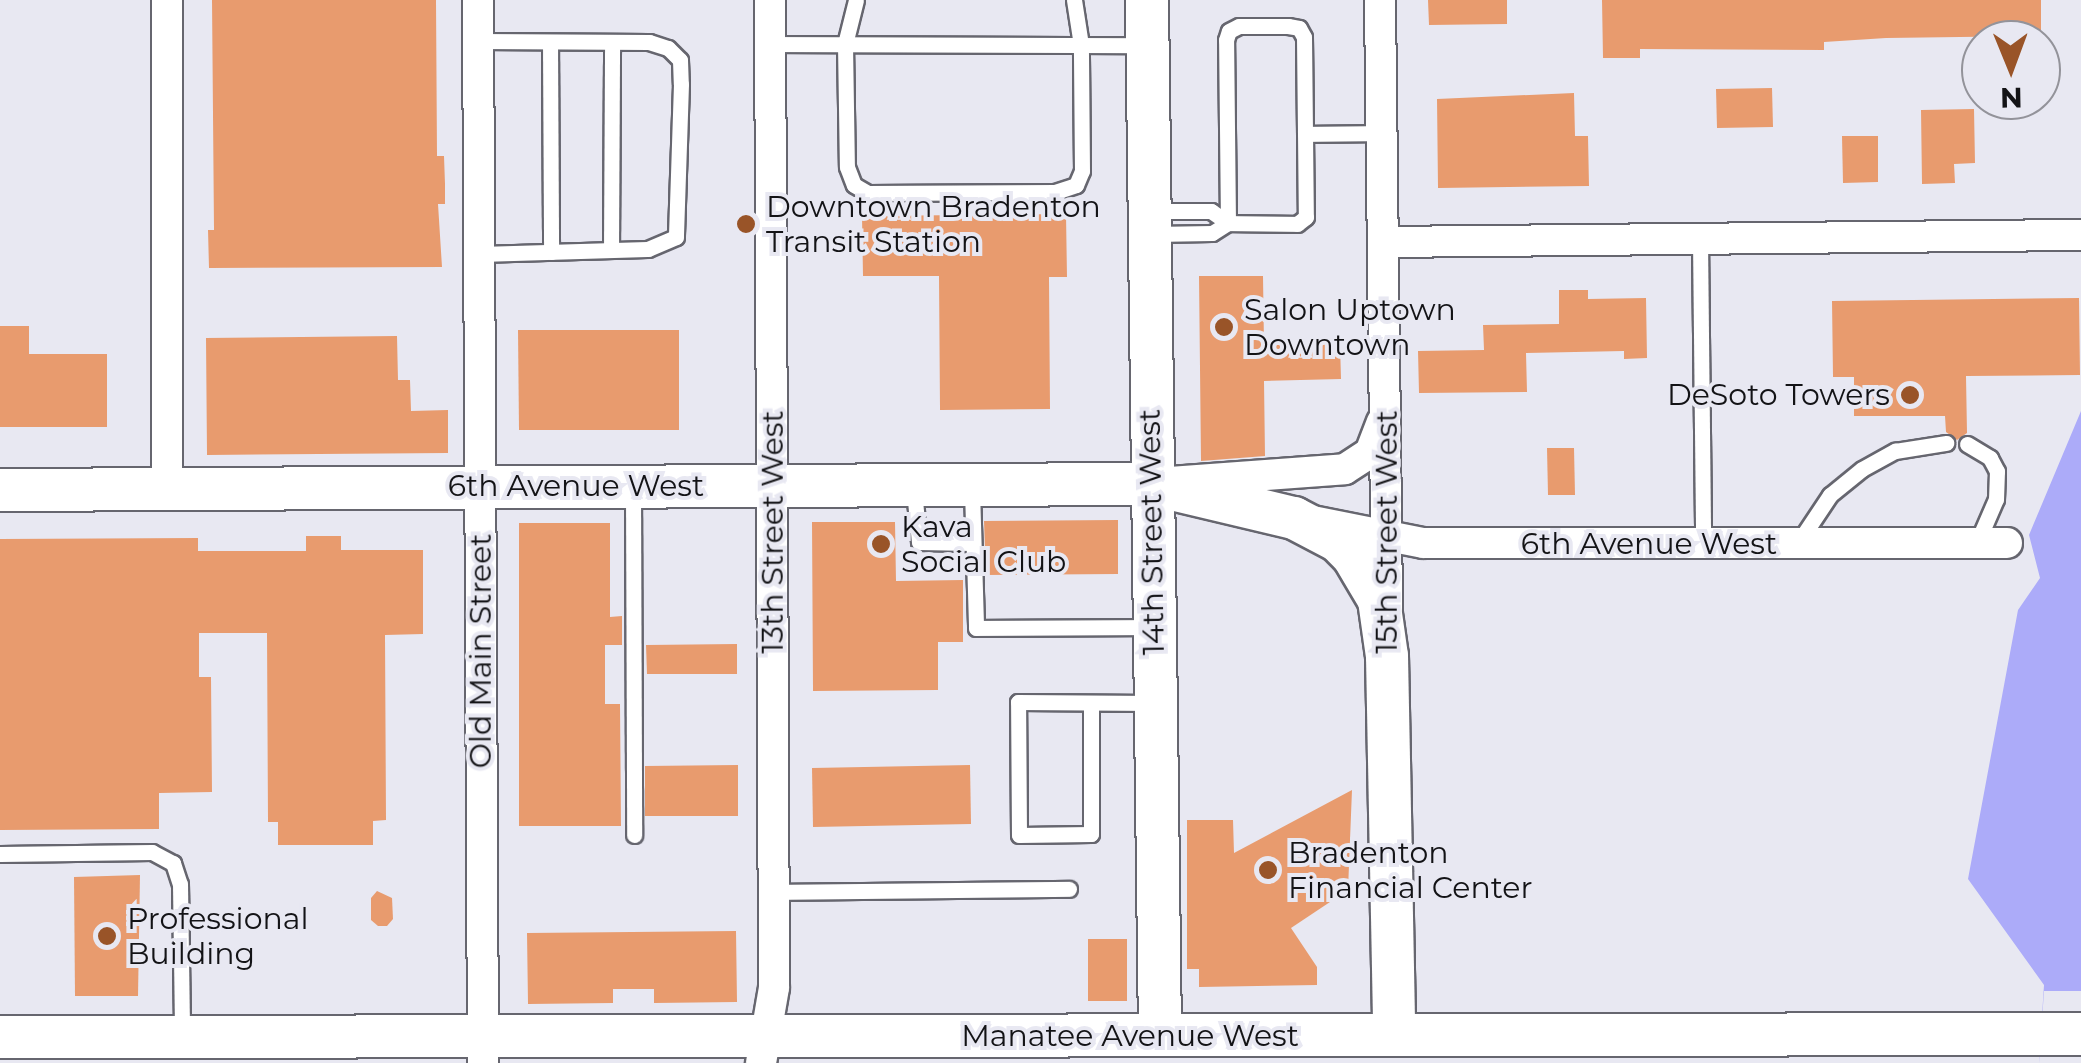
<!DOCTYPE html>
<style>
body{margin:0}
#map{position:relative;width:2081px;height:1063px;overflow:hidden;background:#e8e8f2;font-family:Montserrat,sans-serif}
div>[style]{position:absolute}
.water>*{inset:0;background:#acabf9}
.pier>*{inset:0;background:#e8e8f2}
.building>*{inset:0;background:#e89b6e}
.roads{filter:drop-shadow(2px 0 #66666f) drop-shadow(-2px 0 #66666f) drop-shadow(0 2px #66666f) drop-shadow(0 -2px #66666f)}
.service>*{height:15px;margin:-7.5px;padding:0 7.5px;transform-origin:7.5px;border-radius:7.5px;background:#fff}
.minor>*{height:30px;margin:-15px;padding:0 15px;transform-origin:15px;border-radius:15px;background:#fff}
.secondary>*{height:42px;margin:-21px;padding:0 21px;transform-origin:21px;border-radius:21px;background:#fff}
.dots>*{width:28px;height:28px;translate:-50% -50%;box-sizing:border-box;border:5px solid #e8e8f2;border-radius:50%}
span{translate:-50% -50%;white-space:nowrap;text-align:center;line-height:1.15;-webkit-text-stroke:8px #e8e8f2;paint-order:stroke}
.poi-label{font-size:30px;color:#131316}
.left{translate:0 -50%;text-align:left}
.right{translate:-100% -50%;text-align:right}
.street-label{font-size:30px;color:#131316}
.north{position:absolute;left:1961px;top:20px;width:100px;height:100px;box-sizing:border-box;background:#e8e8f2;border:2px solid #93939a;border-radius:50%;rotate:179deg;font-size:28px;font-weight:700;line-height:40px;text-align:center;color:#131316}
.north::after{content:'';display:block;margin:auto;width:35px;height:45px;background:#995428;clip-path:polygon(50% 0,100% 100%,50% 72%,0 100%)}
</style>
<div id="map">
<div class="water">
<div style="clip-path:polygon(2081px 411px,2081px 1063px,2039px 1063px,2044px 985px,1968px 879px,2018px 610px,2040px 578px,2029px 535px)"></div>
</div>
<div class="pier">
<div style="clip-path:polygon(2044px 991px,2081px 991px,2081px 1063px,2039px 1063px)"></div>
</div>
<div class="building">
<div style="clip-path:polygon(212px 0,436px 0,437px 156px,444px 156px,445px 184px,445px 204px,438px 204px,442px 267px,209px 268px,208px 230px,214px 230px)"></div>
<div style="clip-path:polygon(1428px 0,1507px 0,1507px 24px,1429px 25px)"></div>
<div style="clip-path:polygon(1602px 0,2041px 0,2041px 36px,1886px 38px,1824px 42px,1824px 50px,1640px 49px,1640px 58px,1603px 58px)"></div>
<div style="clip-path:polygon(1772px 88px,1773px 127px,1717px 128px,1716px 89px)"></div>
<div style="clip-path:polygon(1574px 93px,1575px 136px,1588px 136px,1589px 186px,1438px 188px,1437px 99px)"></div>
<div style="clip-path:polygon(1974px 109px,1975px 163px,1954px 164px,1955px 183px,1922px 184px,1921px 110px)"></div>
<div style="clip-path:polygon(1842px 136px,1878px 136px,1878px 182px,1843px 183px)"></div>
<div style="clip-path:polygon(1066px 214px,1067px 277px,1049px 277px,1050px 409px,940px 410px,939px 276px,863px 276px,862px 216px)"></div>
<div style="clip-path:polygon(1199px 276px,1263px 276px,1264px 345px,1340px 344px,1341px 379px,1264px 381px,1265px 456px,1201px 461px)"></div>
<div style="clip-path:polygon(1559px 290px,1588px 290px,1588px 299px,1646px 298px,1647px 358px,1624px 359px,1624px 351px,1526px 353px,1527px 392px,1419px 393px,1418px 351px,1484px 350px,1483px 325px,1559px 324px)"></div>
<div style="clip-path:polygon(2079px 298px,2080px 375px,1966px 376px,1967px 433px,1957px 440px,1946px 432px,1945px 416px,1854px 416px,1854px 377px,1833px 377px,1832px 301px)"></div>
<div style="clip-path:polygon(0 326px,29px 326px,29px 354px,107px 354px,107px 427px,0 427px)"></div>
<div style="clip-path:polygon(518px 330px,679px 330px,679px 430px,519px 430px)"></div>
<div style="clip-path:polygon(397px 336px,398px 380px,410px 380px,411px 411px,448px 410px,448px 453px,207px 455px,206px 338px)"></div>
<div style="clip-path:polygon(1547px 448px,1574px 448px,1575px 495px,1548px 495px)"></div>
<div style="clip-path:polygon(1118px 520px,1118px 574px,986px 575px,984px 521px)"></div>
<div style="clip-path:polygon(812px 522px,895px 522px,896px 581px,963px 580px,963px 642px,938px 642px,938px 690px,813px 691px)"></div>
<div style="clip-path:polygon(519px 523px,610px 523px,610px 617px,622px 616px,622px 645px,605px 645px,605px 704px,620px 704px,621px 826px,519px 826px)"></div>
<div style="clip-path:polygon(306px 536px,341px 536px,341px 550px,423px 550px,423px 634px,385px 635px,386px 820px,373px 821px,373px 845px,278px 845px,278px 822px,268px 822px,267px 633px,199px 633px,199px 677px,211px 677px,212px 792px,159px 793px,159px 829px,0 830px,0 539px,198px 538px,198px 551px,306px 551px)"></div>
<div style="clip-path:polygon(737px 644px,737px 674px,647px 674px,646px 645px)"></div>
<div style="clip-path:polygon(738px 765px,738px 816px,645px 816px,645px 766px)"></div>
<div style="clip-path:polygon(970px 765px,971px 824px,813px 827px,812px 768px)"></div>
<div style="clip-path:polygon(1352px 790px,1348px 890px,1291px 928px,1317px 967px,1317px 985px,1199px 987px,1199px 969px,1187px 969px,1187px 820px,1233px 820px,1234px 853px)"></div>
<div style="clip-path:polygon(140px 875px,138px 996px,75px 996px,74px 877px)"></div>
<div style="clip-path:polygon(377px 891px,392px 898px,393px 919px,387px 926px,378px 926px,371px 920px,371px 898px)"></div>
<div style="clip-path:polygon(736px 931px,737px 1002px,654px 1003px,654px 989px,613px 989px,613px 1003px,528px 1004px,527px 933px)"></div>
<div style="clip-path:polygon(1088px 939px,1127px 939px,1127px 1001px,1088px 1001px)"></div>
</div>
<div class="roads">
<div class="service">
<div style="left:856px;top:0;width:45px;rotate:104deg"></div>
<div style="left:845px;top:44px;width:123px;rotate:89.1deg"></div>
<div style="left:847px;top:167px;width:19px;rotate:69deg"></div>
<div style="left:854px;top:185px;width:16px;rotate:30deg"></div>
<div style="left:868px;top:193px;width:187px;rotate:-0.3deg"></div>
<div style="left:1055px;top:192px;width:22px;rotate:-18deg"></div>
<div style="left:1076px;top:185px;width:15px;rotate:-67deg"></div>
<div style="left:1082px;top:171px;width:126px;rotate:-90.5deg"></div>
<div style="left:1081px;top:45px;width:46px;rotate:-98.8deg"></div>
<div style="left:1239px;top:26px;width:49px"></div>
<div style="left:1288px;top:26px;width:11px;rotate:10deg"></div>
<div style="left:1299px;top:28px;width:10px;rotate:61deg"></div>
<div style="left:1304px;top:37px;width:180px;rotate:89.4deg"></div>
<div style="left:1306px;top:217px;width:11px;rotate:142deg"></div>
<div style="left:1297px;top:224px;width:69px;rotate:-179.2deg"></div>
<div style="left:1228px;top:223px;width:183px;rotate:-90.6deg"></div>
<div style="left:1226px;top:40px;width:9px;rotate:-72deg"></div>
<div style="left:1229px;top:31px;width:11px;rotate:-27deg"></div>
<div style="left:479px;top:41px;width:170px;rotate:0.3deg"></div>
<div style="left:649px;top:42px;width:20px;rotate:18deg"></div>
<div style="left:668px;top:48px;width:17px;rotate:45deg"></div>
<div style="left:680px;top:60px;width:24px;rotate:88deg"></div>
<div style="left:681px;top:84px;width:153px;rotate:91.9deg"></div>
<div style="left:676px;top:237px;width:30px;rotate:157deg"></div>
<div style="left:648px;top:249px;width:169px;rotate:178.3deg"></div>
<div style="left:550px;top:42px;width:210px;rotate:89.7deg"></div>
<div style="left:770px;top:44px;width:373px;rotate:0.2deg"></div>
<div style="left:1305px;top:134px;width:77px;rotate:-0.7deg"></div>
<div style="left:1153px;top:211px;width:58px"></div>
<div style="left:1211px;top:211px;width:21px;rotate:35deg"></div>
<div style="left:1228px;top:223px;width:19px;rotate:148deg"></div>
<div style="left:1212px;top:233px;width:59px;rotate:179deg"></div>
<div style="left:1700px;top:239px;width:305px;rotate:89.4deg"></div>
<div style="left:611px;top:250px;width:208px;rotate:-89.7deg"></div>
<div style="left:1967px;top:444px;width:27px;rotate:31deg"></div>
<div style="left:1990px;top:458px;width:15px;rotate:62deg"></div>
<div style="left:1997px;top:471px;width:28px;rotate:92deg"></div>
<div style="left:1996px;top:499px;width:48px;rotate:113.4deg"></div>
<div style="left:633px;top:489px;width:346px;rotate:89.8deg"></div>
<div style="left:914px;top:490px;width:52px;rotate:84.5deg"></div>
<div style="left:919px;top:542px;width:53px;rotate:1.1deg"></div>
<div style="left:972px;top:490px;width:138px;rotate:88.3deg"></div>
<div style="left:976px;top:628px;width:177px;rotate:-0.3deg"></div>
<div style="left:1798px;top:543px;width:58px;rotate:-56.3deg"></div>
<div style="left:1830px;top:495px;width:41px;rotate:-39.1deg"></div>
<div style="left:1862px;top:469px;width:38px;rotate:-29deg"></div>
<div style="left:1895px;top:451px;width:52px;rotate:-8.9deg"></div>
<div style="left:1091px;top:703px;width:131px;rotate:90deg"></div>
<div style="left:1091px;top:834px;width:72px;rotate:179.2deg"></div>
<div style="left:1019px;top:835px;width:133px;rotate:-90.4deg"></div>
<div style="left:1018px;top:702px;width:136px;rotate:0.4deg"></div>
<div style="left:0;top:854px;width:152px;rotate:-0.8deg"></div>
<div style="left:152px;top:852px;width:24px;rotate:28deg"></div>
<div style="left:173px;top:863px;width:22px;rotate:72deg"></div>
<div style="left:180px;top:884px;width:149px;rotate:89.2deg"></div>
<div style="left:774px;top:892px;width:295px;rotate:-0.6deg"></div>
</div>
<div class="minor">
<div style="left:478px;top:0;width:1063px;rotate:89.73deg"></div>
<div style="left:1380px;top:0;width:608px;rotate:89.34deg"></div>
<div style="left:1384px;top:242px;width:697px;rotate:-0.58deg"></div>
<div style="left:1170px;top:482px;width:175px;rotate:-4.2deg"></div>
<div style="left:1345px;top:469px;width:30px;rotate:-33deg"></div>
<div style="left:1370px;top:453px;width:33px;rotate:-69deg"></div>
<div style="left:167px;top:489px;width:489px;rotate:-90deg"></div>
<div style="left:1317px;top:522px;width:108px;rotate:11.2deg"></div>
<div style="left:1423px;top:543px;width:584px"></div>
<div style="left:761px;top:1063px;width:76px;rotate:-80.2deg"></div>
<div style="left:774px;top:988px;width:988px;rotate:-90.23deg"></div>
</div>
<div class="secondary">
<div style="left:1147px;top:0;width:1035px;rotate:89.28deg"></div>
<div style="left:0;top:490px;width:1151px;rotate:-0.3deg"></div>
<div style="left:1151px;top:484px;width:147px;rotate:13.4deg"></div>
<div style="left:1294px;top:518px;width:50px;rotate:27.6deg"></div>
<div style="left:1338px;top:541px;width:21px;rotate:45deg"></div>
<div style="left:1353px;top:556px;width:51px;rotate:59.4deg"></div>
<div style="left:1379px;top:600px;width:57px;rotate:81.9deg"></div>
<div style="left:1387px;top:656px;width:378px;rotate:88.9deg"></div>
<div style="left:0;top:1037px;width:2081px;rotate:-0.08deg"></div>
</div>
</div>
<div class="dots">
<div style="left:746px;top:224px;background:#995428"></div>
<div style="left:1224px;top:327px;background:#995428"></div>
<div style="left:1910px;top:395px;background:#995428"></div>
<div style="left:881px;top:544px;background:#995428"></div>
<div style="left:1268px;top:870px;background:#995428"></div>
<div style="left:107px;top:936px;background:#995428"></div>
</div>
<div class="poi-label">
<span class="left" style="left:766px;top:224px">Downtown Bradenton<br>Transit Station</span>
<span class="left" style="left:1244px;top:327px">Salon Uptown<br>Downtown</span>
<span class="right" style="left:1890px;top:395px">DeSoto Towers</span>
<span class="left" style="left:901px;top:544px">Kava<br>Social Club</span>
<span class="left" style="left:1288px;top:870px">Bradenton<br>Financial Center</span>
<span class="left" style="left:127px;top:936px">Professional<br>Building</span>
</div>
<div class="street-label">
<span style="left:576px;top:486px">6th Avenue West</span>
<span style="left:773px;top:532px;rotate:-90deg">13th Street West</span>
<span style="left:1152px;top:532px;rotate:-91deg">14th Street West</span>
<span style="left:1387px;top:532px;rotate:-90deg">15th Street West</span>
<span style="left:1649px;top:544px">6th Avenue West</span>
<span style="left:481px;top:651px;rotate:-90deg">Old Main Street</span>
<span style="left:1130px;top:1036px">Manatee Avenue West</span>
</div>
<div class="north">N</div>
</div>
